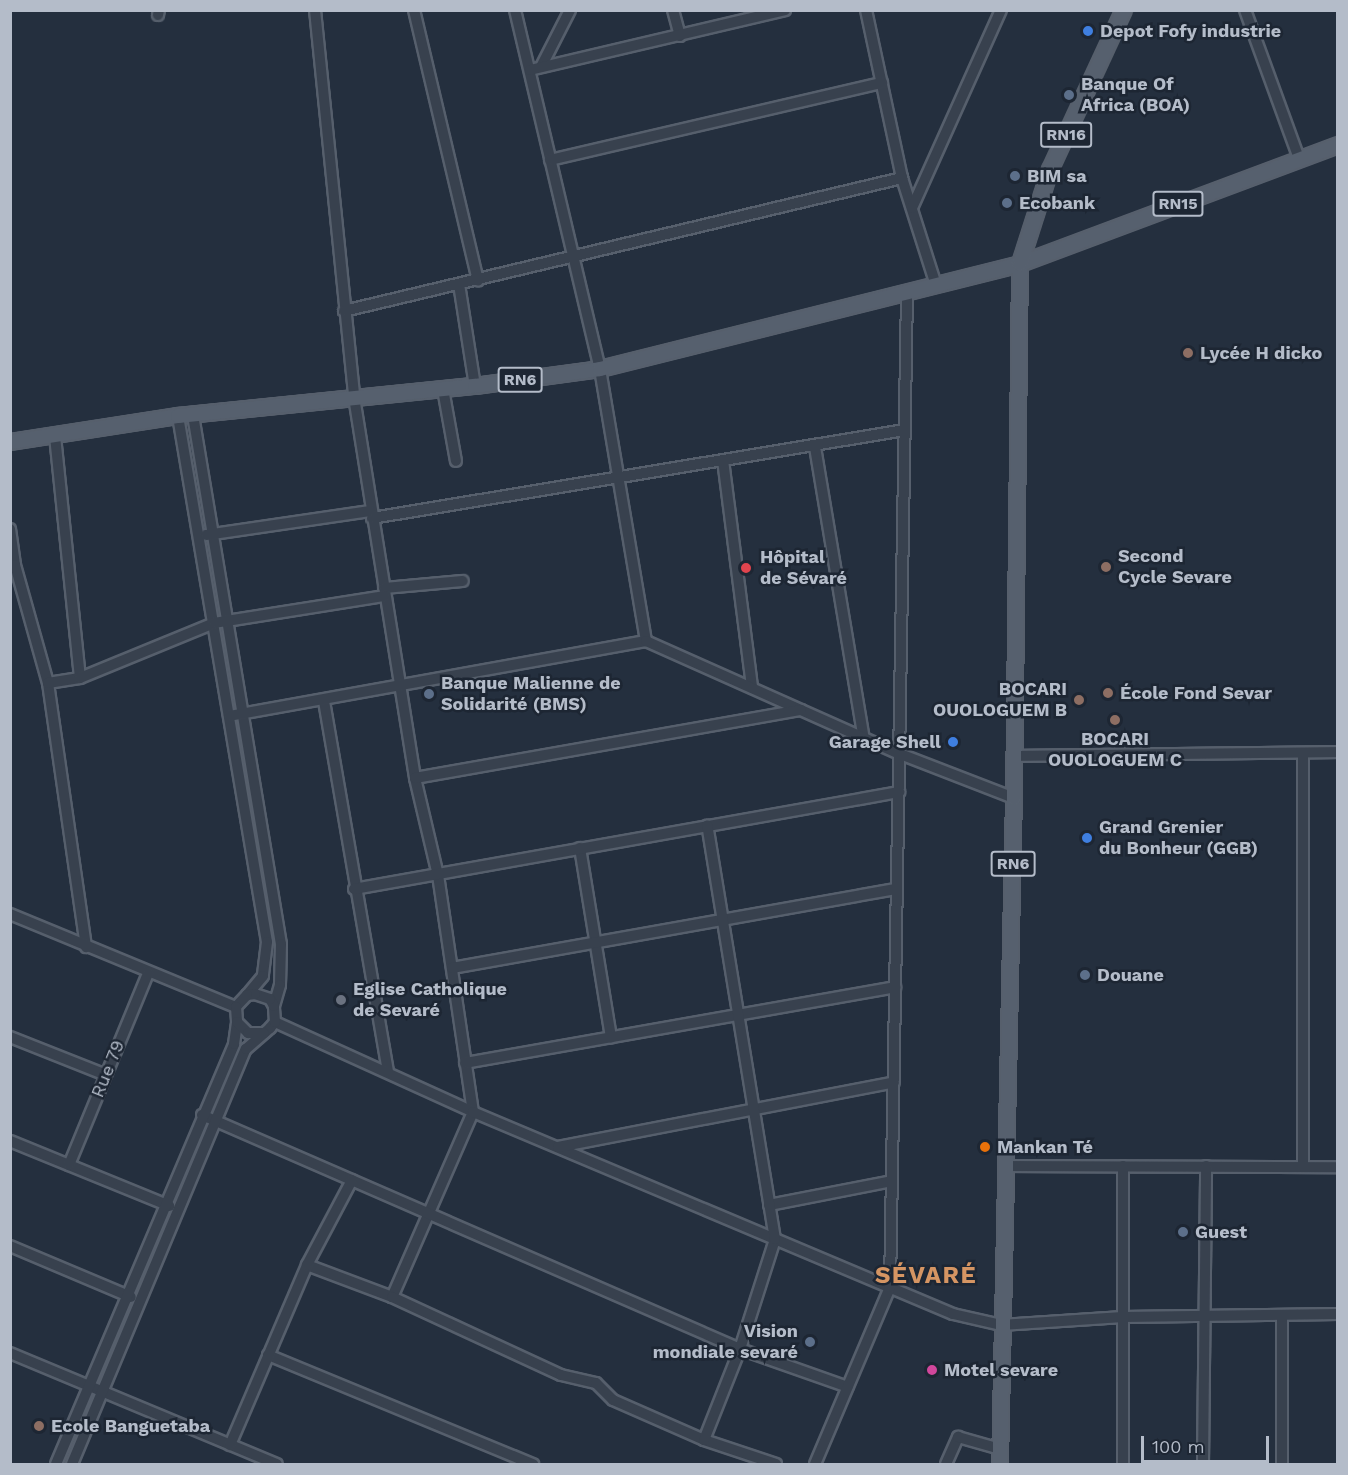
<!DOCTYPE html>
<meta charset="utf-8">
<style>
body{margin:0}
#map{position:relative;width:1348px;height:1475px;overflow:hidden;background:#242f3e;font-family:"Work Sans",sans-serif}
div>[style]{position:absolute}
.roads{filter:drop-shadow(2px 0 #565f6c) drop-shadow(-2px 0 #565f6c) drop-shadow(0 2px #565f6c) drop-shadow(0 -2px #565f6c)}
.minor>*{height:10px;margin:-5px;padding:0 5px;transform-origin:5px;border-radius:5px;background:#38414e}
.major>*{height:14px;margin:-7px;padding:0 7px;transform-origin:7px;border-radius:7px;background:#56606e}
.dots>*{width:16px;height:16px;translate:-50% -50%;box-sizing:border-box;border:3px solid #1d2633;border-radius:50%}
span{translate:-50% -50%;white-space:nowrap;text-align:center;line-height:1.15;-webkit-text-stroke:5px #1d2633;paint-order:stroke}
.shield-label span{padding:2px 4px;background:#1d2633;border:2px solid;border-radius:4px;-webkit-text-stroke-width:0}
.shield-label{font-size:16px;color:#b4bcc9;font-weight:700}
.poi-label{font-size:18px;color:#b4bcc9;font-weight:700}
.left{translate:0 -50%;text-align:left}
.right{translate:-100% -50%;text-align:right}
.street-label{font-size:18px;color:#b4bcc9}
.district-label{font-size:24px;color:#d59563;font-weight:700;letter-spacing:1.5px}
.frame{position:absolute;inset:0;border:12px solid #b4bcc9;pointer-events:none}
.scale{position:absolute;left:1141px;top:1436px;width:128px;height:27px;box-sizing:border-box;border:3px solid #b4bcc9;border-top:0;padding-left:8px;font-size:18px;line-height:21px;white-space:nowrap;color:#b4bcc9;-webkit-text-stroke:4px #1d2633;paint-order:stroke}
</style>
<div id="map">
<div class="roads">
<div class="minor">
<div style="left:315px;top:10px;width:389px;rotate:84.2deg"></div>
<div style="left:354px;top:397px;width:386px;rotate:80.9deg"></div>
<div style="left:415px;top:778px;width:100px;rotate:76.7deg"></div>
<div style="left:438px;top:875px;width:240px;rotate:81.6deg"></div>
<div style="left:473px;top:1112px;width:202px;rotate:113.6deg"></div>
<div style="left:414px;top:10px;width:278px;rotate:76.7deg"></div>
<div style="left:515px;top:10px;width:369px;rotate:76.7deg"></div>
<div style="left:600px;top:369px;width:276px;rotate:80.4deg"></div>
<div style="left:673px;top:10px;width:27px;rotate:75deg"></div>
<div style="left:866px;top:10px;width:172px;rotate:77.9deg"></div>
<div style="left:902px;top:178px;width:112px;rotate:72.4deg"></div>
<div style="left:1245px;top:10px;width:158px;rotate:70deg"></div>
<div style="left:158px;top:15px;width:5px;rotate:-79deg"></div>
<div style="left:541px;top:67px;width:64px;rotate:-63deg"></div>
<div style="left:530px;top:70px;width:262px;rotate:-13.2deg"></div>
<div style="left:550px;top:160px;width:341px;rotate:-13.1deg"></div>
<div style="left:912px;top:208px;width:217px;rotate:-65.8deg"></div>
<div style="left:459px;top:284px;width:103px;rotate:81.1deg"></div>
<div style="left:344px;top:311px;width:574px;rotate:-13.41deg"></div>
<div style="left:443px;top:389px;width:73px;rotate:79.8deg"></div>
<div style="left:193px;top:415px;width:536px;rotate:80.56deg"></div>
<div style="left:281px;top:944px;width:41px;rotate:91.4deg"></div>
<div style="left:280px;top:985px;width:22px;rotate:106deg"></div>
<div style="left:178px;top:416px;width:533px;rotate:80.4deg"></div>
<div style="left:267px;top:942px;width:34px;rotate:97deg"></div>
<div style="left:263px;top:976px;width:25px;rotate:130deg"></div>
<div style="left:55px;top:436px;width:243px;rotate:84.1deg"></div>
<div style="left:815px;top:447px;width:292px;rotate:80.5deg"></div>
<div style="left:723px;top:460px;width:229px;rotate:82.7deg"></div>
<div style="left:372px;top:518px;width:540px;rotate:-9.38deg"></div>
<div style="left:10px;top:529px;width:36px;rotate:82deg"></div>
<div style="left:15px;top:565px;width:123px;rotate:74.4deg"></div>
<div style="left:48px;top:683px;width:267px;rotate:81.8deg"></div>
<div style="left:206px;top:535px;width:166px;rotate:-8.3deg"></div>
<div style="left:384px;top:588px;width:79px;rotate:-5.1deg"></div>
<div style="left:48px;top:683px;width:32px;rotate:-9deg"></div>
<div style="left:80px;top:678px;width:145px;rotate:-22.3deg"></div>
<div style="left:214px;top:623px;width:173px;rotate:-9deg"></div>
<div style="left:324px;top:701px;width:376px;rotate:80.2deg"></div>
<div style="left:229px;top:716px;width:424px;rotate:-10.2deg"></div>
<div style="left:646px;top:641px;width:278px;rotate:24deg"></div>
<div style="left:900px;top:754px;width:122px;rotate:21.1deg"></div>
<div style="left:1013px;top:756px;width:325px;rotate:-0.7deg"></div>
<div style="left:415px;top:778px;width:392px;rotate:-10deg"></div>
<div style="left:580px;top:848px;width:192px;rotate:80.7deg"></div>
<div style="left:354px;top:889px;width:554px;rotate:-10.09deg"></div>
<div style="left:10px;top:914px;width:244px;rotate:22.4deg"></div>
<div style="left:452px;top:968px;width:452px;rotate:-10.1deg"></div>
<div style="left:275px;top:1022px;width:217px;rotate:24.4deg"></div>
<div style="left:473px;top:1112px;width:521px;rotate:22.82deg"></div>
<div style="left:953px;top:1314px;width:49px;rotate:12.9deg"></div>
<div style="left:1001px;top:1325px;width:122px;rotate:-3.8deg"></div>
<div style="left:1123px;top:1317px;width:215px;rotate:-0.8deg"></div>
<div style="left:10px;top:1037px;width:103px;rotate:21.6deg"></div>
<div style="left:465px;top:1063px;width:437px;rotate:-10deg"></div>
<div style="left:202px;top:1115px;width:587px;rotate:23.51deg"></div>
<div style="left:740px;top:1349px;width:114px;rotate:19.4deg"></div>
<div style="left:10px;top:1141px;width:172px;rotate:22.2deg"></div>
<div style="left:558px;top:1147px;width:342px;rotate:-10.9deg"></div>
<div style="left:69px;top:1165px;width:208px;rotate:-67.6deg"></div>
<div style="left:1004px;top:1166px;width:334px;rotate:0.2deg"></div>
<div style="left:1123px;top:1166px;width:298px;rotate:90deg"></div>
<div style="left:1303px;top:1166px;width:413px;rotate:-90deg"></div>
<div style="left:769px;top:1205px;width:125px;rotate:-11deg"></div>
<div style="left:10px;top:1246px;width:131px;rotate:22.9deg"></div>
<div style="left:307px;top:1265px;width:91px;rotate:20.6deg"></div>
<div style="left:392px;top:1297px;width:186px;rotate:24.8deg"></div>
<div style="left:561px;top:1375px;width:36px;rotate:13deg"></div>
<div style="left:596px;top:1383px;width:24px;rotate:45deg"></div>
<div style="left:613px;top:1400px;width:99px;rotate:23.7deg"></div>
<div style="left:704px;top:1440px;width:76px;rotate:18.4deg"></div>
<div style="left:1282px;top:1315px;width:149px;rotate:90deg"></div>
<div style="left:10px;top:1353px;width:289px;rotate:22.6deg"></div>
<div style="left:268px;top:1355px;width:287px;rotate:22.4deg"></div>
<div style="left:704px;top:1440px;width:98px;rotate:-68.4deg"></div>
<div style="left:740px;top:1349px;width:115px;rotate:-72.3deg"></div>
<div style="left:775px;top:1239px;width:419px;rotate:-99.3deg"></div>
<div style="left:230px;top:1445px;width:196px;rotate:-66.8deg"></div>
<div style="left:307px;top:1265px;width:96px;rotate:-62.1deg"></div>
<div style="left:56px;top:1464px;width:456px;rotate:-67deg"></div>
<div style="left:234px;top:1044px;width:22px;rotate:-82deg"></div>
<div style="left:72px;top:1464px;width:450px;rotate:-67.3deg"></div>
<div style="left:246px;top:1049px;width:32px;rotate:-41deg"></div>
<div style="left:270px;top:1028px;width:8px;rotate:-50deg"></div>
<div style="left:275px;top:1022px;width:16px;rotate:-94deg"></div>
<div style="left:274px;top:1006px;width:8px;rotate:-120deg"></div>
<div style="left:270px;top:999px;width:16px;rotate:-162deg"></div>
<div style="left:255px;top:994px;width:8px;rotate:173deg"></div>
<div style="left:247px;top:995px;width:16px;rotate:133deg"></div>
<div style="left:236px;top:1007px;width:15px;rotate:86deg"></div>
<div style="left:237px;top:1022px;width:16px;rotate:45deg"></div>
<div style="left:248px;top:1033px;width:16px"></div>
<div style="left:815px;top:1464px;width:192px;rotate:-67deg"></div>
<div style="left:890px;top:1287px;width:995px;rotate:-89.02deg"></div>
<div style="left:946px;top:1464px;width:30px;rotate:-66deg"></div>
<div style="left:958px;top:1437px;width:44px;rotate:15.9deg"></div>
<div style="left:1203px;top:1464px;width:298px;rotate:-89.4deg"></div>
</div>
<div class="major">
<div style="left:10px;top:442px;width:170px;rotate:-8.8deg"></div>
<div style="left:178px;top:416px;width:299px;rotate:-5.8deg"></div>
<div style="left:475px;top:386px;width:126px;rotate:-7.7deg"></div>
<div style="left:600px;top:369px;width:433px;rotate:-14deg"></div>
<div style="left:1020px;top:264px;width:340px;rotate:-20.5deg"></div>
<div style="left:1000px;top:1464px;width:666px;rotate:-88.8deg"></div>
<div style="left:1014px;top:798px;width:534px;rotate:-89.36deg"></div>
<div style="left:1020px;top:264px;width:99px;rotate:-72.3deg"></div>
<div style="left:1050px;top:170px;width:176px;rotate:-65.2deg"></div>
</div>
</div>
<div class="dots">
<div style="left:1088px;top:31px;background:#3f7fe0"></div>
<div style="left:1069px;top:95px;background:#5c6f8a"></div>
<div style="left:1015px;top:176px;background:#5c6f8a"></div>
<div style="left:1007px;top:203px;background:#5c6f8a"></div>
<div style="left:1188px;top:353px;background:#8d6e63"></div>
<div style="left:1106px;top:567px;background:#8d6e63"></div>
<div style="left:746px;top:568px;background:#e0444e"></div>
<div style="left:1108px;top:693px;background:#8d6e63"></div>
<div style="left:429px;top:694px;background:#5c6f8a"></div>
<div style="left:1079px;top:700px;background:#8d6e63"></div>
<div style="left:1115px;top:720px;background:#8d6e63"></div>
<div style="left:953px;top:742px;background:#3f7fe0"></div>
<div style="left:1087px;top:838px;background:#3f7fe0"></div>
<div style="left:1085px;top:975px;background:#5c6f8a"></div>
<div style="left:341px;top:1000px;background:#6b7280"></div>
<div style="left:985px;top:1147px;background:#e8710a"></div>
<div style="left:1183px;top:1232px;background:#5c6f8a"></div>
<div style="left:810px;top:1342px;background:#5c6f8a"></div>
<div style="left:932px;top:1370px;background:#d1479c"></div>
<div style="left:39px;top:1426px;background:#8d6e63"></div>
</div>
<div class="shield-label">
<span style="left:1066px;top:135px">RN16</span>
<span style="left:1178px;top:204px">RN15</span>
<span style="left:520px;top:380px">RN6</span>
<span style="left:1013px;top:864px">RN6</span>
</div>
<div class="poi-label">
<span class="left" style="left:1100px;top:31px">Depot Fofy industrie</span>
<span class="left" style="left:1081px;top:95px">Banque Of<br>Africa (BOA)</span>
<span class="left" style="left:1027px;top:176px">BIM sa</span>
<span class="left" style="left:1019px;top:203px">Ecobank</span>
<span class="left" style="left:1200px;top:353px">Lycée H dicko</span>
<span class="left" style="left:1118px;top:567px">Second<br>Cycle Sevare</span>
<span class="left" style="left:760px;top:568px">Hôpital<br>de Sévaré</span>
<span class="left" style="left:441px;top:694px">Banque Malienne de<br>Solidarité (BMS)</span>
<span class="right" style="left:1067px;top:700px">BOCARI<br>OUOLOGUEM B</span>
<span class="left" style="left:1120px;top:693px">École Fond Sevar</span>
<span style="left:1115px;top:750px">BOCARI<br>OUOLOGUEM C</span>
<span class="right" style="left:941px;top:742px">Garage Shell</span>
<span class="left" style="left:1099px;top:838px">Grand Grenier<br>du Bonheur (GGB)</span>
<span class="left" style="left:1097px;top:975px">Douane</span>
<span class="left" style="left:353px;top:1000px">Eglise Catholique<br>de Sevaré</span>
<span class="left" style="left:997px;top:1147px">Mankan Té</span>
<span class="left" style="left:1195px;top:1232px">Guest</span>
<span class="right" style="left:798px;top:1342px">Vision<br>mondiale sevaré</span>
<span class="left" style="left:944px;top:1370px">Motel sevare</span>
<span class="left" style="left:51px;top:1426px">Ecole Banguetaba</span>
</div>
<div class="street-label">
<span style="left:108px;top:1069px;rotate:-68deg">Rue 79</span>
</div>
<div class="district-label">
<span style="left:926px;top:1276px">SÉVARÉ</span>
</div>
<div class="frame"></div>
<div class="scale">100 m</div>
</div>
